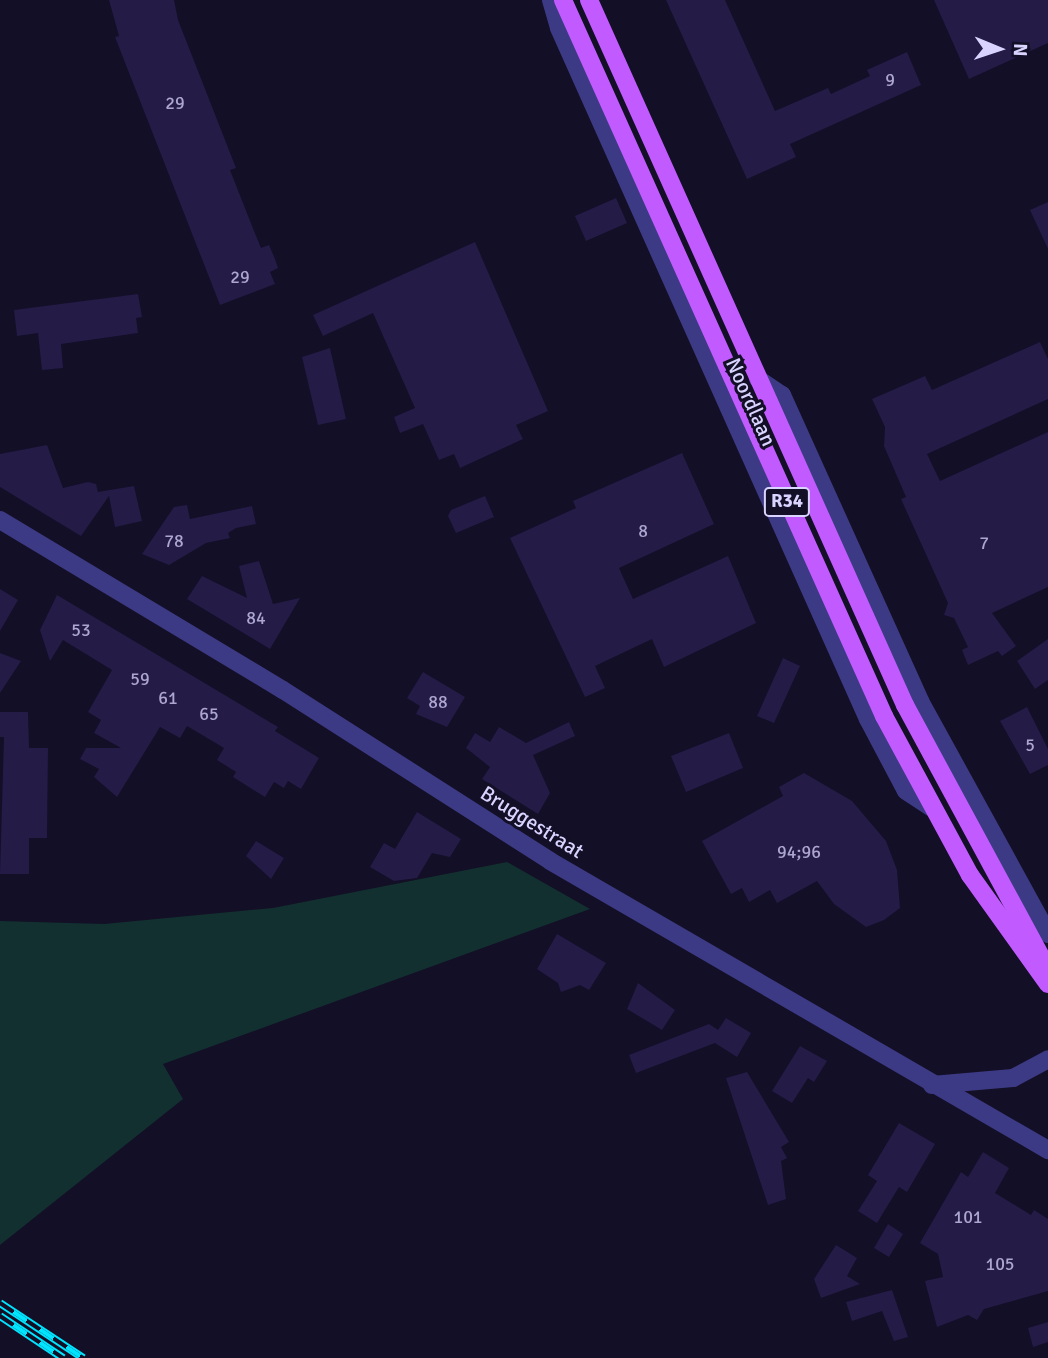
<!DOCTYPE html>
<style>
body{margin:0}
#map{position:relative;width:1048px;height:1358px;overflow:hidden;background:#130f26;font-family:Signika,sans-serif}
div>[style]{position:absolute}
.green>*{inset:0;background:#12302f}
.building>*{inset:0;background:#241b47}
.minor>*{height:18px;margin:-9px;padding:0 9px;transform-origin:9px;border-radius:9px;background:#3d3a85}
.tertiary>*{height:18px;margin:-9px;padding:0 9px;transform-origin:9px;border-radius:9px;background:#3d3a85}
.primary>*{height:18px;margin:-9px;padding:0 9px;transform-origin:9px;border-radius:9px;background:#c25bff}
.rail>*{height:8px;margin-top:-4px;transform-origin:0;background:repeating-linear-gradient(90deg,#130f26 0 16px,#00e5ff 0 32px);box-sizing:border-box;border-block:2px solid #00e5ff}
span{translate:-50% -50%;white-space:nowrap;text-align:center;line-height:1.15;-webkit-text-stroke:6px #130f26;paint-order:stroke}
.number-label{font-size:18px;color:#aca6d1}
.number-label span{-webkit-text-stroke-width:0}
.shield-label span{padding:2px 5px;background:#130f26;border:2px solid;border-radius:5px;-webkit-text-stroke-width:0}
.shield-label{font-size:19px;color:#d9d4ff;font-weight:700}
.street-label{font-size:21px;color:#d9d4ff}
.north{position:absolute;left:964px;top:14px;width:70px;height:70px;-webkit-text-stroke:5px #130f26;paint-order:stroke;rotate:92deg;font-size:19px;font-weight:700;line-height:28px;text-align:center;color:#d9d4ff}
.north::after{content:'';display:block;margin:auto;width:24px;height:32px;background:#d9d4ff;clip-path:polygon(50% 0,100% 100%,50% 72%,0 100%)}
</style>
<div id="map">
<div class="green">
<div style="clip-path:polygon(507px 862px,590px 909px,163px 1064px,183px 1099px,0 1245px,0 921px,104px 924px,273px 908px)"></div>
</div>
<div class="building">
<div style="clip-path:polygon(109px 0,174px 0,178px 20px,236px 168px,230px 170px,254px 231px,261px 248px,269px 245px,275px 259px,278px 268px,270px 272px,275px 284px,220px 305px,115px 37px,119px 36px)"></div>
<div style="clip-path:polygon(666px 0,725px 0,775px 111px,828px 88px,831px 94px,870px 76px,867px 70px,907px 52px,921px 85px,790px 144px,796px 157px,747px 179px)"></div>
<div style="clip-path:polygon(934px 0,1048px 0,1048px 43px,969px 79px)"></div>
<div style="clip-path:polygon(616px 198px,627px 223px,586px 241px,575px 216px)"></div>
<div style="clip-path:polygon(1048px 202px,1048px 249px,1030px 210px)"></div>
<div style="clip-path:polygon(475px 242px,548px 411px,516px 425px,523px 439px,460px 468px,454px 454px,439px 460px,423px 424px,400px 433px,394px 417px,415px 408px,373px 313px,323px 336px,313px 315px)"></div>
<div style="clip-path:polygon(138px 294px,142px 317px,136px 318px,138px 333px,61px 344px,63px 368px,42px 370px,38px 333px,17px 336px,14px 310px)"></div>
<div style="clip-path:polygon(1040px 342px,1048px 359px,1048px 399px,927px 454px,940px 481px,1048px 432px,1048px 587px,992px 613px,1016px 646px,1002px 656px,998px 651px,968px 665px,962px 650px,968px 647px,954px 618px,944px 615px,948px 603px,901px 499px,906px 497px,884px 446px,885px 427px,872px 399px,925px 376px,932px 390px)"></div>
<div style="clip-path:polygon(330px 348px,346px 419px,318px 425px,302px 357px)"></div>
<div style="clip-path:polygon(47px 445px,63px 488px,88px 482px,96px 484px,98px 492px,134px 486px,142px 521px,115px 527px,109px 496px,81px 536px,0 487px,0 454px)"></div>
<div style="clip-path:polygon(682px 453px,714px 524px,619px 568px,633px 599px,728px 556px,756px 623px,664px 667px,652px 639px,595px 666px,605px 688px,585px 697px,510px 538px,576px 508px,573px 501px)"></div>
<div style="clip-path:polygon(485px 496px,494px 517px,456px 533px,448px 516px,451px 510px)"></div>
<div style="clip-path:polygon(187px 505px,190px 519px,252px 506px,256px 524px,236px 528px,228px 533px,230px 538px,206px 543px,169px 565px,142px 554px,174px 507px)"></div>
<div style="clip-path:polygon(259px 561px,273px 604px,300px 598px,270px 649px,187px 599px,202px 576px,247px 598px,239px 566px)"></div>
<div style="clip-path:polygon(0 589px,18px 600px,0 631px)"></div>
<div style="clip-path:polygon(57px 595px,278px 727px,275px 731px,319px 758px,301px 789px,288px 781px,284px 788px,274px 782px,265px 797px,233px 777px,236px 772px,217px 760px,224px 748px,187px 726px,180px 738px,160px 727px,117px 797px,94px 777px,99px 769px,80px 759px,86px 748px,121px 748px,94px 733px,101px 720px,88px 712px,112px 670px,63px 640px,50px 661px,40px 630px)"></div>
<div style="clip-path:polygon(1048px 639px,1048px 680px,1035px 689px,1017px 661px)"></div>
<div style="clip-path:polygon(0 653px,21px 661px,0 693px)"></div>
<div style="clip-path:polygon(783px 658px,800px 666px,774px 723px,757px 716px)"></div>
<div style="clip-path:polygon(423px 672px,465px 697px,447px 727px,416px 714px,420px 706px,407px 698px)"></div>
<div style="clip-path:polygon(1027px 707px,1048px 749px,1048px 765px,1030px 774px,1000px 721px)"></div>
<div style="clip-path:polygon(0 712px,28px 712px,29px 748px,48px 748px,47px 838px,29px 838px,29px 874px,0 874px,4px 737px,0 737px)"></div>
<div style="clip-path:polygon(569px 722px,575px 736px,533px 755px,550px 793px,538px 814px,482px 779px,490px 767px,466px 748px,475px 733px,490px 742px,499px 727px,526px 743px)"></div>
<div style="clip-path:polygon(729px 733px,743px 768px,686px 792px,671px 756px)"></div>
<div style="clip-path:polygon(804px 773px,852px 801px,886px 841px,897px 870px,900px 908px,884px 920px,866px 927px,834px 904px,817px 881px,777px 903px,770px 890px,749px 902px,742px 888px,731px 894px,702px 841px,783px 796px,779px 787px)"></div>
<div style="clip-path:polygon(417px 812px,461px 839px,450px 857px,432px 853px,417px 878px,394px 881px,370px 867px,384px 843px,395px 849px)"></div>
<div style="clip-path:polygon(256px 841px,284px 858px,271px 879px,246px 856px)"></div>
<div style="clip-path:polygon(557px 934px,606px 963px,589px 990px,580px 985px,561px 992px,558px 983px,537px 969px)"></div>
<div style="clip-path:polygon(638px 983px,675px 1010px,662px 1030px,627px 1009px)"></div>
<div style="clip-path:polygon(726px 1018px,751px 1033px,737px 1057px,715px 1043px,636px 1073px,629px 1055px,709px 1024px,718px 1030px)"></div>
<div style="clip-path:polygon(800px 1046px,827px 1061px,814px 1082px,808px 1078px,792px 1103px,772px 1091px)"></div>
<div style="clip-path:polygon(747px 1072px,789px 1142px,781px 1147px,787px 1158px,781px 1161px,786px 1199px,768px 1205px,726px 1078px)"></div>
<div style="clip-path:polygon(899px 1123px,935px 1144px,907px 1192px,899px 1187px,877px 1223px,858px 1211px,877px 1181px,868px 1175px)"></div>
<div style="clip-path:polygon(983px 1152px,1009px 1168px,995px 1193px,1031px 1215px,1034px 1210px,1048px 1219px,1048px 1291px,984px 1309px,977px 1320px,968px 1315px,937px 1327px,925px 1281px,943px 1277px,938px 1254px,920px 1243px,961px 1172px,968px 1177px)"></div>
<div style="clip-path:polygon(888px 1224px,903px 1234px,889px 1257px,874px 1248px)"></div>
<div style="clip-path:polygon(836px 1245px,857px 1258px,847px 1276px,860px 1284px,821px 1298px,814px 1279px)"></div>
<div style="clip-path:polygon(892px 1290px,908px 1337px,894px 1341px,882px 1311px,852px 1321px,846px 1302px)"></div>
<div style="clip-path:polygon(1048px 1322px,1048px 1342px,1033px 1347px,1028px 1328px)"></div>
</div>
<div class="minor">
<div style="left:551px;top:0;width:29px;rotate:74deg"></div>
<div style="left:559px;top:28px;width:757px;rotate:65.91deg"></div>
<div style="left:868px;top:719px;width:81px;rotate:62.2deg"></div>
<div style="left:906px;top:791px;width:30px;rotate:33deg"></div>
<div style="left:758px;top:379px;width:29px;rotate:34deg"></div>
<div style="left:782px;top:395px;width:336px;rotate:65.7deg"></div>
<div style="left:920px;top:701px;width:266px;rotate:61.2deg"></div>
</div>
<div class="tertiary">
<div style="left:0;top:520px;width:330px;rotate:31deg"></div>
<div style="left:283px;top:690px;width:317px;rotate:32.6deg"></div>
<div style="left:550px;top:861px;width:576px;rotate:30.13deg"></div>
<div style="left:932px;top:1085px;width:81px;rotate:-4.9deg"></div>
<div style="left:1013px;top:1078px;width:40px;rotate:-28deg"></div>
</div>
<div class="primary">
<div style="left:563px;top:0;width:785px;rotate:65.85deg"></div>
<div style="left:884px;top:716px;width:181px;rotate:61.6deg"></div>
<div style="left:970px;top:875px;width:134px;rotate:54.4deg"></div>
<div style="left:589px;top:0;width:773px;rotate:65.86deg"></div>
<div style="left:905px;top:705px;width:301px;rotate:61.6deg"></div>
</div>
<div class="rail">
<div style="left:0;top:1303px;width:100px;rotate:33.5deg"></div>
<div style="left:0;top:1316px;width:76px;rotate:33.7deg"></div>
</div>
<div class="number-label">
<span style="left:890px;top:80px">9</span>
<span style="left:175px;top:103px">29</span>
<span style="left:240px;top:277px">29</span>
<span style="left:643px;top:531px">8</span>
<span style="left:174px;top:541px">78</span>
<span style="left:984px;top:543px">7</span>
<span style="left:256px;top:618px">84</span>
<span style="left:81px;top:630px">53</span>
<span style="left:140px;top:679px">59</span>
<span style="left:168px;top:698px">61</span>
<span style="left:438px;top:702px">88</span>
<span style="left:209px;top:714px">65</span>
<span style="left:1030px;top:745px">5</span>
<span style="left:799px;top:852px">94;96</span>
<span style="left:968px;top:1217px">101</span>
<span style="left:1000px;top:1264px">105</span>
</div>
<div class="shield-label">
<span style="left:787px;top:502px">R34</span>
</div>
<div class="street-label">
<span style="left:751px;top:402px;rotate:66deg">Noordlaan</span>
<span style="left:532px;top:822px;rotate:32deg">Bruggestraat</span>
</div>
<div class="north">N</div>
</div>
